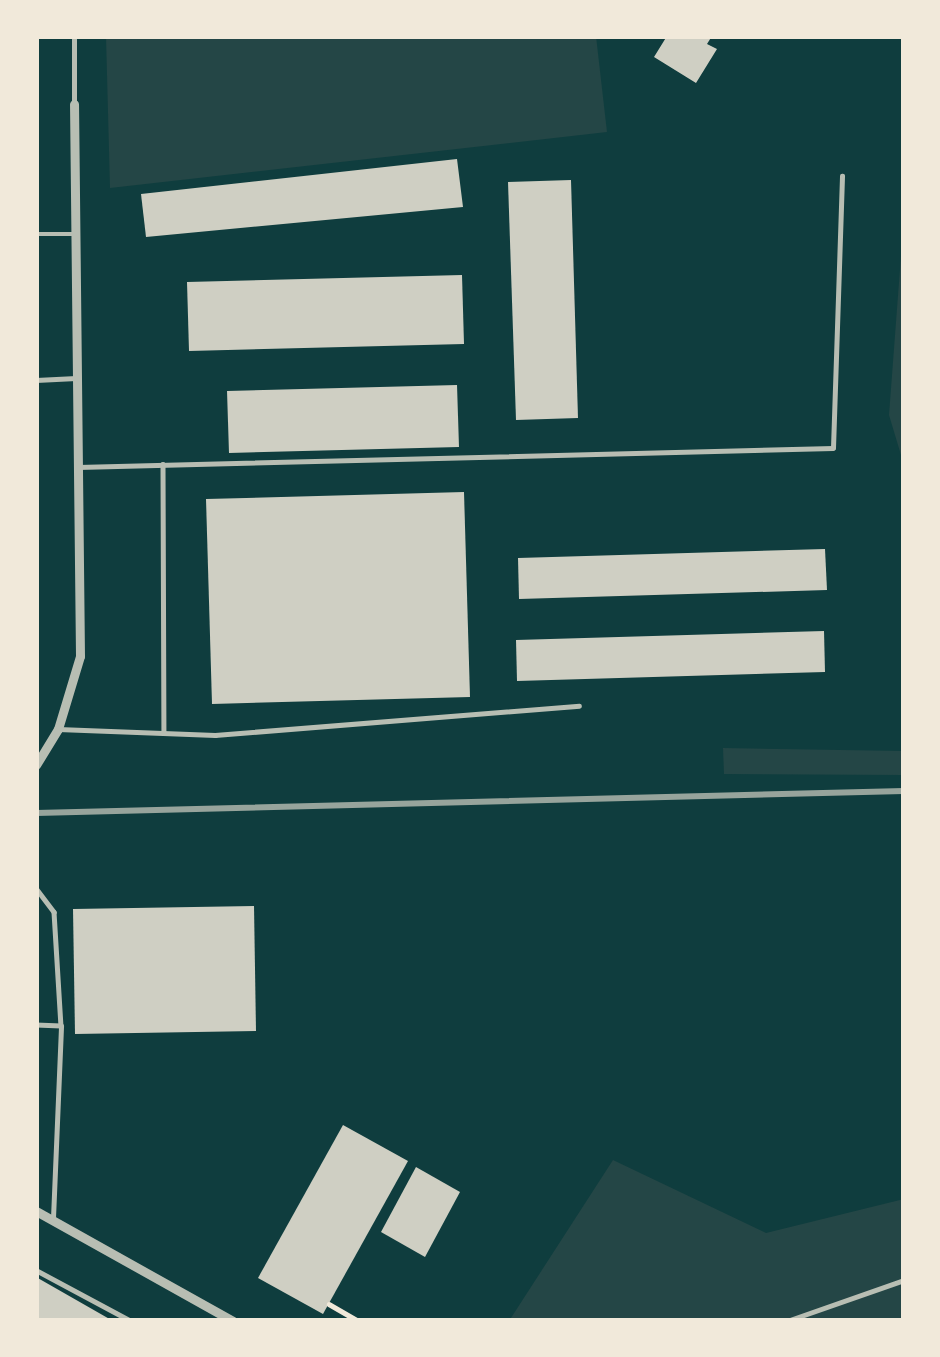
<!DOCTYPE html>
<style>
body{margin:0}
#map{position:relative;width:940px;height:1357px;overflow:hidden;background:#0f3d3e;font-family:"Nunito Sans",sans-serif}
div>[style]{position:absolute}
.green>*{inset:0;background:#244646}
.building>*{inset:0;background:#cfcfc3}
.path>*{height:4.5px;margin:-2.25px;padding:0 2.25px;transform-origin:2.25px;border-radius:2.25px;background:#f1e9da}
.service>*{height:4.5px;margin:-2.25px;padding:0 2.25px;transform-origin:2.25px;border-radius:2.25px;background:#b8beb3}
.minor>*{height:9px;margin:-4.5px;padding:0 4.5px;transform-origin:4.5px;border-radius:4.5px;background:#b8beb3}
.rail>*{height:6px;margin:-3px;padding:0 3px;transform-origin:3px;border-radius:3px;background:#97a49c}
span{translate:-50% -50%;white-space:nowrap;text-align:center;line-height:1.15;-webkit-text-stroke:9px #f1e9da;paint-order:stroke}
.frame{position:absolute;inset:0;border:39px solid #f1e9da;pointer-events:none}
</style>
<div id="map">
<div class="green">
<div style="clip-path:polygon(106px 36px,596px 36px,607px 132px,110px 188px)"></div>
<div style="clip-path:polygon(904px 216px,904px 465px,889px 415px)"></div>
<div style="clip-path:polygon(723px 748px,904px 751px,904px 775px,724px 774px)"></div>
<div style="clip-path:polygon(613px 1160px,766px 1233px,904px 1199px,904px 1321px,509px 1321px)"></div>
</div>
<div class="building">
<div style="clip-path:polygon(667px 36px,712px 36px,707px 44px,717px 49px,696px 83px,654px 57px)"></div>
<div style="clip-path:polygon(457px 159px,463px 207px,146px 237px,141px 194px)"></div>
<div style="clip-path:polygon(571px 180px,578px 418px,516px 420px,508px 182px)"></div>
<div style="clip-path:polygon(462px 275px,464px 344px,189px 351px,187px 282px)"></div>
<div style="clip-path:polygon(457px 385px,459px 447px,229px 453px,227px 391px)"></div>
<div style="clip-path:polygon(464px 492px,470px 697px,212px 704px,206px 499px)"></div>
<div style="clip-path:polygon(825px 549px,827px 590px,519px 599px,518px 558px)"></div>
<div style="clip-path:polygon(824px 631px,825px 672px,517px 681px,516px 640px)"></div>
<div style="clip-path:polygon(254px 906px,256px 1031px,75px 1034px,73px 909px)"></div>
<div style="clip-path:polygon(343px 1125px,408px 1161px,323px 1314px,258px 1278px)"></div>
<div style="clip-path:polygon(416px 1167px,460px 1192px,425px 1257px,381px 1232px)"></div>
<div style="clip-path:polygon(36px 1277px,113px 1321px,36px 1321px)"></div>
</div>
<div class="path">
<div style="left:329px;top:1304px;width:34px;rotate:30deg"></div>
</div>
<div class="service">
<div style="left:74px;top:104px;width:68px;rotate:-90deg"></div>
<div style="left:36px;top:234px;width:38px"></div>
<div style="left:36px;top:380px;width:40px;rotate:-2.9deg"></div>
<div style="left:163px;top:464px;width:269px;rotate:89.8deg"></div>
<div style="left:78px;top:467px;width:755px;rotate:-1.44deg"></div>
<div style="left:833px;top:448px;width:272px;rotate:-88.1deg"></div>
<div style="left:58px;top:729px;width:157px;rotate:2.2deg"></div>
<div style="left:215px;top:735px;width:365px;rotate:-4.6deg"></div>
<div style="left:36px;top:888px;width:30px;rotate:53deg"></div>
<div style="left:54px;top:912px;width:114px;rotate:86.5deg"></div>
<div style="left:61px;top:1026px;width:25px;rotate:-178deg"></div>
<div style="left:53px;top:1218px;width:192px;rotate:-87.6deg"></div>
<div style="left:36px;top:1270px;width:108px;rotate:28.2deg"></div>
<div style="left:787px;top:1321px;width:124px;rotate:-19.3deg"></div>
</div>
<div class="minor">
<div style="left:36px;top:765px;width:42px;rotate:-58.6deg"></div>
<div style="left:58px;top:729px;width:76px;rotate:-73.2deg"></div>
<div style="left:80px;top:656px;width:552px;rotate:-90.62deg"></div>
<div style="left:36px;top:1211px;width:226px;rotate:29.2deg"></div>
</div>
<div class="rail">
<div style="left:36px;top:813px;width:868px;rotate:-1.45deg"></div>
</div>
<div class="frame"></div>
</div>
